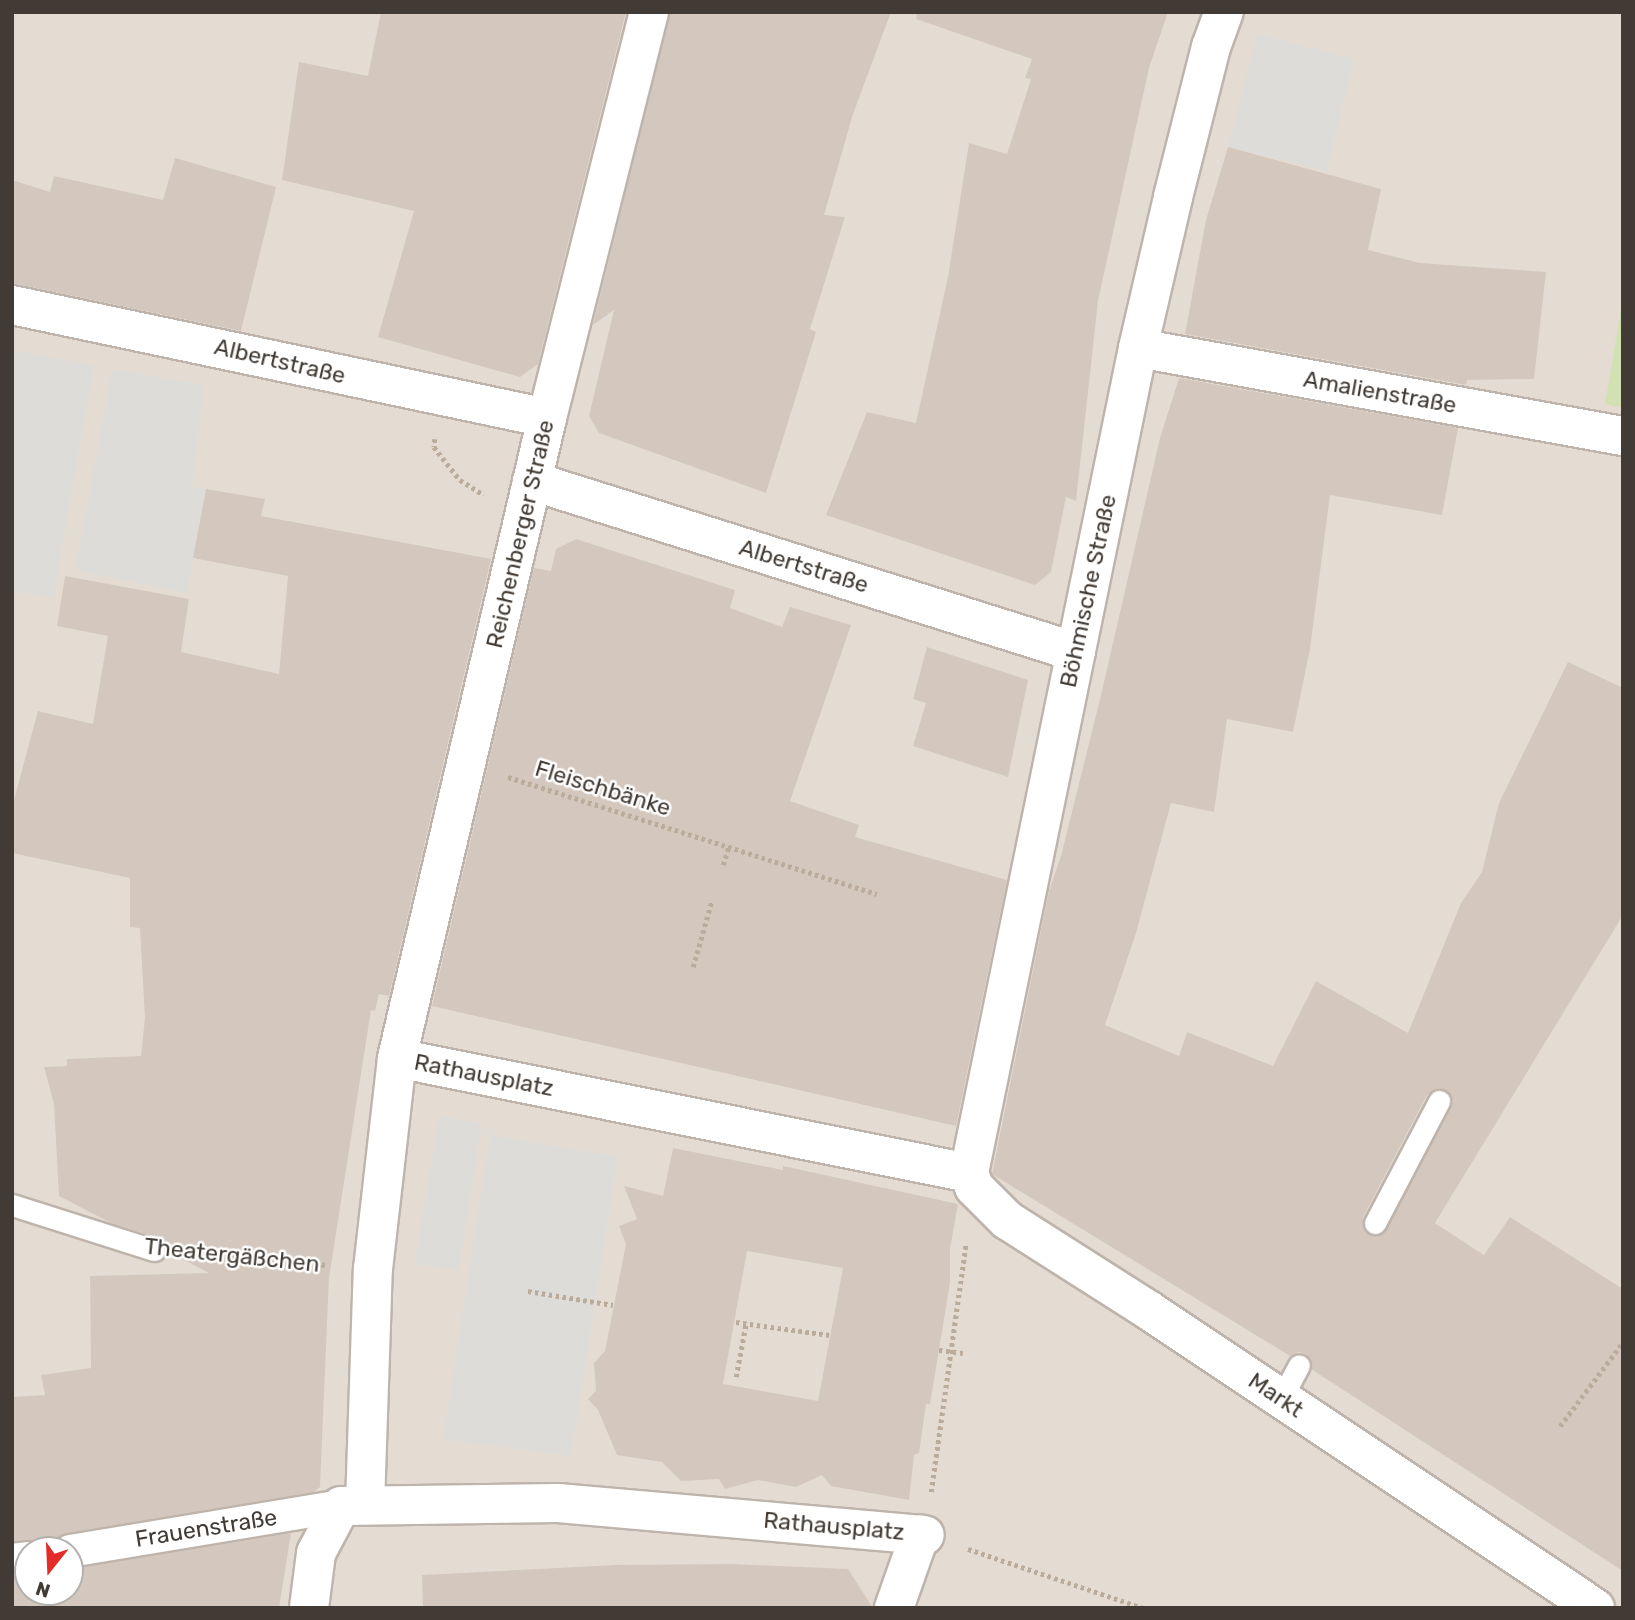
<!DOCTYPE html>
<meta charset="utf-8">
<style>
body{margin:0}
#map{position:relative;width:1635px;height:1620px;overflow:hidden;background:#f0ebe4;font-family:Rubik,sans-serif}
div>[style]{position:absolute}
.residential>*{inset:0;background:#e4dcd3}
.green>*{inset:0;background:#d2e1b1}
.parking>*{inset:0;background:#dedcd9}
.building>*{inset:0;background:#d4c8be}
.path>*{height:4.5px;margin-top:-2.25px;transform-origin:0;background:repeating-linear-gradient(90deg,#bbab9b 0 3.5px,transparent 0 7px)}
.roads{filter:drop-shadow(2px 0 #beb4ab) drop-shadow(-2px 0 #beb4ab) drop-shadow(0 2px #beb4ab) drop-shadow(0 -2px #beb4ab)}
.service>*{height:21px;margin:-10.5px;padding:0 10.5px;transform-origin:10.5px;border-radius:10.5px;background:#fff}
.pedestrian>*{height:32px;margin:-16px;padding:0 16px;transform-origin:16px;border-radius:16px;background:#fff}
.minor>*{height:38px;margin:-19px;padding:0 19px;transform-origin:19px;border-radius:19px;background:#fff}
span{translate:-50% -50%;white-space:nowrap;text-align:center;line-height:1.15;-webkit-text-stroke:5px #fff;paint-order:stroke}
.street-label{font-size:23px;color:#423b35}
.frame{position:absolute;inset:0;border:14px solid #423b35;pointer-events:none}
.north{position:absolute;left:14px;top:1536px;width:70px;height:70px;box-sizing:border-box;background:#fff;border:2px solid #b3b1ae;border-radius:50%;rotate:198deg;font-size:19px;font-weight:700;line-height:28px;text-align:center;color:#423b35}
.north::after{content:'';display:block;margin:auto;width:24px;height:32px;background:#e42b28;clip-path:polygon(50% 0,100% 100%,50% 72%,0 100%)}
</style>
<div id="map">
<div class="residential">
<div style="clip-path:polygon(evenodd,12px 12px,1623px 12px,1623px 1608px,12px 1608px,12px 12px,28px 1550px,70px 1550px,70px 1592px,28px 1592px,28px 1550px)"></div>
</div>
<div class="green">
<div style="clip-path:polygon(1623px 298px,1623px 408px,1605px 404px)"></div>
</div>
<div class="parking">
<div style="clip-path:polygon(1257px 34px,1354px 59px,1327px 171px,1228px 147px)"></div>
<div style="clip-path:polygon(12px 350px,94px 365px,53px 598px,12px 591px)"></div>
<div style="clip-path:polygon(112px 369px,204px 385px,192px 487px,206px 489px,187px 593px,75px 570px)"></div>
<div style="clip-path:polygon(439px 1116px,482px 1124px,459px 1270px,414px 1264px)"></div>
<div style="clip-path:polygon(490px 1135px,618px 1157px,571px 1456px,443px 1439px)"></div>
</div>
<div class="building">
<div style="clip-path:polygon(381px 12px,626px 12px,538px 364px,520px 377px,378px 337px,414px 211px,282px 180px,299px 62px,368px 76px)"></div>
<div style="clip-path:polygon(670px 12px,891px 12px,853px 114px,824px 215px,845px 217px,810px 329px,816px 332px,766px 493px,599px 433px,589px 416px,614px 310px,593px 325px)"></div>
<div style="clip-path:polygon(917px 12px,1168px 12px,1149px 68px,1098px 301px,1076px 501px,1066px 497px,1051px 572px,1035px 585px,826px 515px,867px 412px,916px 423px,948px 277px,969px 143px,1007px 154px,1031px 79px,1025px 78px,1032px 59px,916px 19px)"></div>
<div style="clip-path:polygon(1228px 147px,1381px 189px,1368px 250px,1420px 263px,1546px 272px,1534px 379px,1467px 380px,1466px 385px,1185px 334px,1206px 220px)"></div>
<div style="clip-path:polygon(175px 158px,276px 187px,241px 331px,12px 283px,12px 180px,50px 192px,54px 176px,163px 200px)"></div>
<div style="clip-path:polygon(evenodd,1179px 378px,1458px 428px,1442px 515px,1330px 495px,1310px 649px,1293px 732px,1227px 719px,1214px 812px,1171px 803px,1136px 933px,1105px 1025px,1179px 1056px,1187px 1032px,1273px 1066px,1316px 981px,1408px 1033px,1461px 903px,1482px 872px,1499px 803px,1568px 662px,1623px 688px,1623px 915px,1435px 1223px,1484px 1255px,1510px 1217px,1623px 1289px,1623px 1571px,1311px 1369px,1310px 1359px,1306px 1354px,1298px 1352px,1290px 1356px,992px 1174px,1049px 891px,1061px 856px,1102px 691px,1160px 438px,1179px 378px,1438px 1088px,1450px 1093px,1451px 1107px,1387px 1229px,1381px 1234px,1370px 1235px,1364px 1229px,1363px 1217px,1427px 1095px,1438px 1088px)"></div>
<div style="clip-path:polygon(206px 489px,265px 499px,261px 516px,491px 559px,389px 996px,379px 994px,375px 1011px,371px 1010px,329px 1278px,320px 1487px,314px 1492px,67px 1533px,58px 1537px,52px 1550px,44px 1550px,34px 1541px,12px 1541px,12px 1397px,45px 1395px,41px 1375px,91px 1368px,90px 1276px,209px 1273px,167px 1251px,164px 1242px,159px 1238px,111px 1223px,59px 1196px,54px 1104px,44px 1067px,67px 1066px,67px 1059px,141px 1056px,145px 1018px,140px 928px,130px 927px,130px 878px,12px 853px,12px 807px,38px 711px,93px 724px,108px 636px,57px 626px,65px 576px,189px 599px,181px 652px,279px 674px,288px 576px,193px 558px)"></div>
<div style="clip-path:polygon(576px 539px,735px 590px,730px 608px,782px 627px,790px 607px,851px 625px,790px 801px,859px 825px,855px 837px,1007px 880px,956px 1126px,432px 1006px,534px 568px,551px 571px,556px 549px)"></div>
<div style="clip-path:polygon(927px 647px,1028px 680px,1008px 777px,913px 746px,926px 703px,913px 699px)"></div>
<div style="clip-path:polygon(evenodd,673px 1148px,783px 1170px,783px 1166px,958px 1204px,950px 1249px,950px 1283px,930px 1404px,926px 1404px,919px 1453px,914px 1455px,909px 1500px,831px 1486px,822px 1475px,796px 1487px,758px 1480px,725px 1489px,719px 1479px,681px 1481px,662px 1462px,617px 1455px,598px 1410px,588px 1399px,596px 1391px,594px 1363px,605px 1351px,626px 1244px,619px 1226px,637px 1219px,624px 1186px,663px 1196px,673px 1148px,747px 1251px,843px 1268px,818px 1401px,723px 1384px,747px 1251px)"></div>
<div style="clip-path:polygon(291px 1533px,279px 1608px,12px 1608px,12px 1578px,28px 1577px,28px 1592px,70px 1592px,70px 1569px)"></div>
<div style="clip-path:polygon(732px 1564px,848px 1569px,873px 1608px,423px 1608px,422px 1575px,616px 1565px)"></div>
</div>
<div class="path">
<div style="left:435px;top:439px;width:8px;rotate:97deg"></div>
<div style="left:434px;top:447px;width:42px;rotate:51.8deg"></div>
<div style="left:460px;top:480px;width:28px;rotate:32deg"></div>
<div style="left:508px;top:777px;width:387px;rotate:17.6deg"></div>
<div style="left:723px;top:865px;width:21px;rotate:-73deg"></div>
<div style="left:693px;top:967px;width:70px;rotate:-74.2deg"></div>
<div style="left:189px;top:1253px;width:139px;rotate:5deg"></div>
<div style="left:528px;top:1291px;width:86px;rotate:9.4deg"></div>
<div style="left:736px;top:1322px;width:94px;rotate:8deg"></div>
<div style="left:939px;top:1350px;width:24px;rotate:7deg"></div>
<div style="left:736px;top:1377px;width:55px;rotate:-79.5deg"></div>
<div style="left:1560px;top:1426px;width:105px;rotate:-53.1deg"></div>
<div style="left:931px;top:1492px;width:250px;rotate:-82deg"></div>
<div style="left:968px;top:1549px;width:185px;rotate:18.6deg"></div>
</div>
<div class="roads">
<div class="service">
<div style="left:12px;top:1205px;width:149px;rotate:17.6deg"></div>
<div style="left:1375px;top:1223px;width:138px;rotate:-62.3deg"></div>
<div style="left:1281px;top:1399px;width:38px;rotate:-62deg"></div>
</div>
<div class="pedestrian">
<div style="left:70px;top:1551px;width:275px;rotate:-9.4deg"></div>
<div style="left:12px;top:1560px;width:16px;rotate:-7deg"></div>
</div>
<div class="minor">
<div style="left:12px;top:305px;width:547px;rotate:11.93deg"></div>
<div style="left:1138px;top:348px;width:493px;rotate:10.3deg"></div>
<div style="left:532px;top:481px;width:570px;rotate:17.45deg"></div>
<div style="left:397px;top:1058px;width:583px;rotate:11.37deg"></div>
<div style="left:969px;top:1173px;width:842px;rotate:-78.42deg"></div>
<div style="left:1138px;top:348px;width:155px;rotate:-76.9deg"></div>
<div style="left:1173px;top:197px;width:155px;rotate:-75.8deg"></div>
<div style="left:1211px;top:47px;width:37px;rotate:-70deg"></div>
<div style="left:969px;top:1173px;width:15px;rotate:70deg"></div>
<div style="left:974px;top:1187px;width:47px;rotate:45deg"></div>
<div style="left:1007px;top:1220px;width:169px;rotate:32.5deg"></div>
<div style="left:1150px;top:1311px;width:535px;rotate:33.72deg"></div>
<div style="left:365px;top:1505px;width:236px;rotate:-88.1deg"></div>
<div style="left:373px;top:1269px;width:212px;rotate:-83.5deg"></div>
<div style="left:397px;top:1058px;width:657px;rotate:-76.81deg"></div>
<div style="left:547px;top:418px;width:419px;rotate:-75.9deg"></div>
<div style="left:309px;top:1608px;width:55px;rotate:-82.7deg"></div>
<div style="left:316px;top:1553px;width:53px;rotate:-62deg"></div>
<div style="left:341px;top:1506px;width:217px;rotate:-0.8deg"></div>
<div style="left:558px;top:1503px;width:368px;rotate:5deg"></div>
<div style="left:894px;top:1608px;width:78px;rotate:-70.6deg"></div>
</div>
</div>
<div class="street-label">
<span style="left:280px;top:361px;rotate:13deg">Albertstraße</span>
<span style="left:1380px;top:392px;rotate:10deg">Amalienstraße</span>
<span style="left:520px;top:534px;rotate:-77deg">Reichenberger Straße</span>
<span style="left:804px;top:566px;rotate:17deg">Albertstraße</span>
<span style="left:1088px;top:591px;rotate:-78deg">Böhmische Straße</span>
<span style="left:603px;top:788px;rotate:17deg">Fleischbänke</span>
<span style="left:484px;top:1075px;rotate:11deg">Rathausplatz</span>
<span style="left:232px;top:1255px;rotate:6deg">Theatergäßchen</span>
<span style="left:1276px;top:1395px;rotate:34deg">Markt</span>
<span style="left:834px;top:1526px;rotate:5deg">Rathausplatz</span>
<span style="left:206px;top:1528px;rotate:-9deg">Frauenstraße</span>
</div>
<div class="frame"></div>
<div class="north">N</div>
</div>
